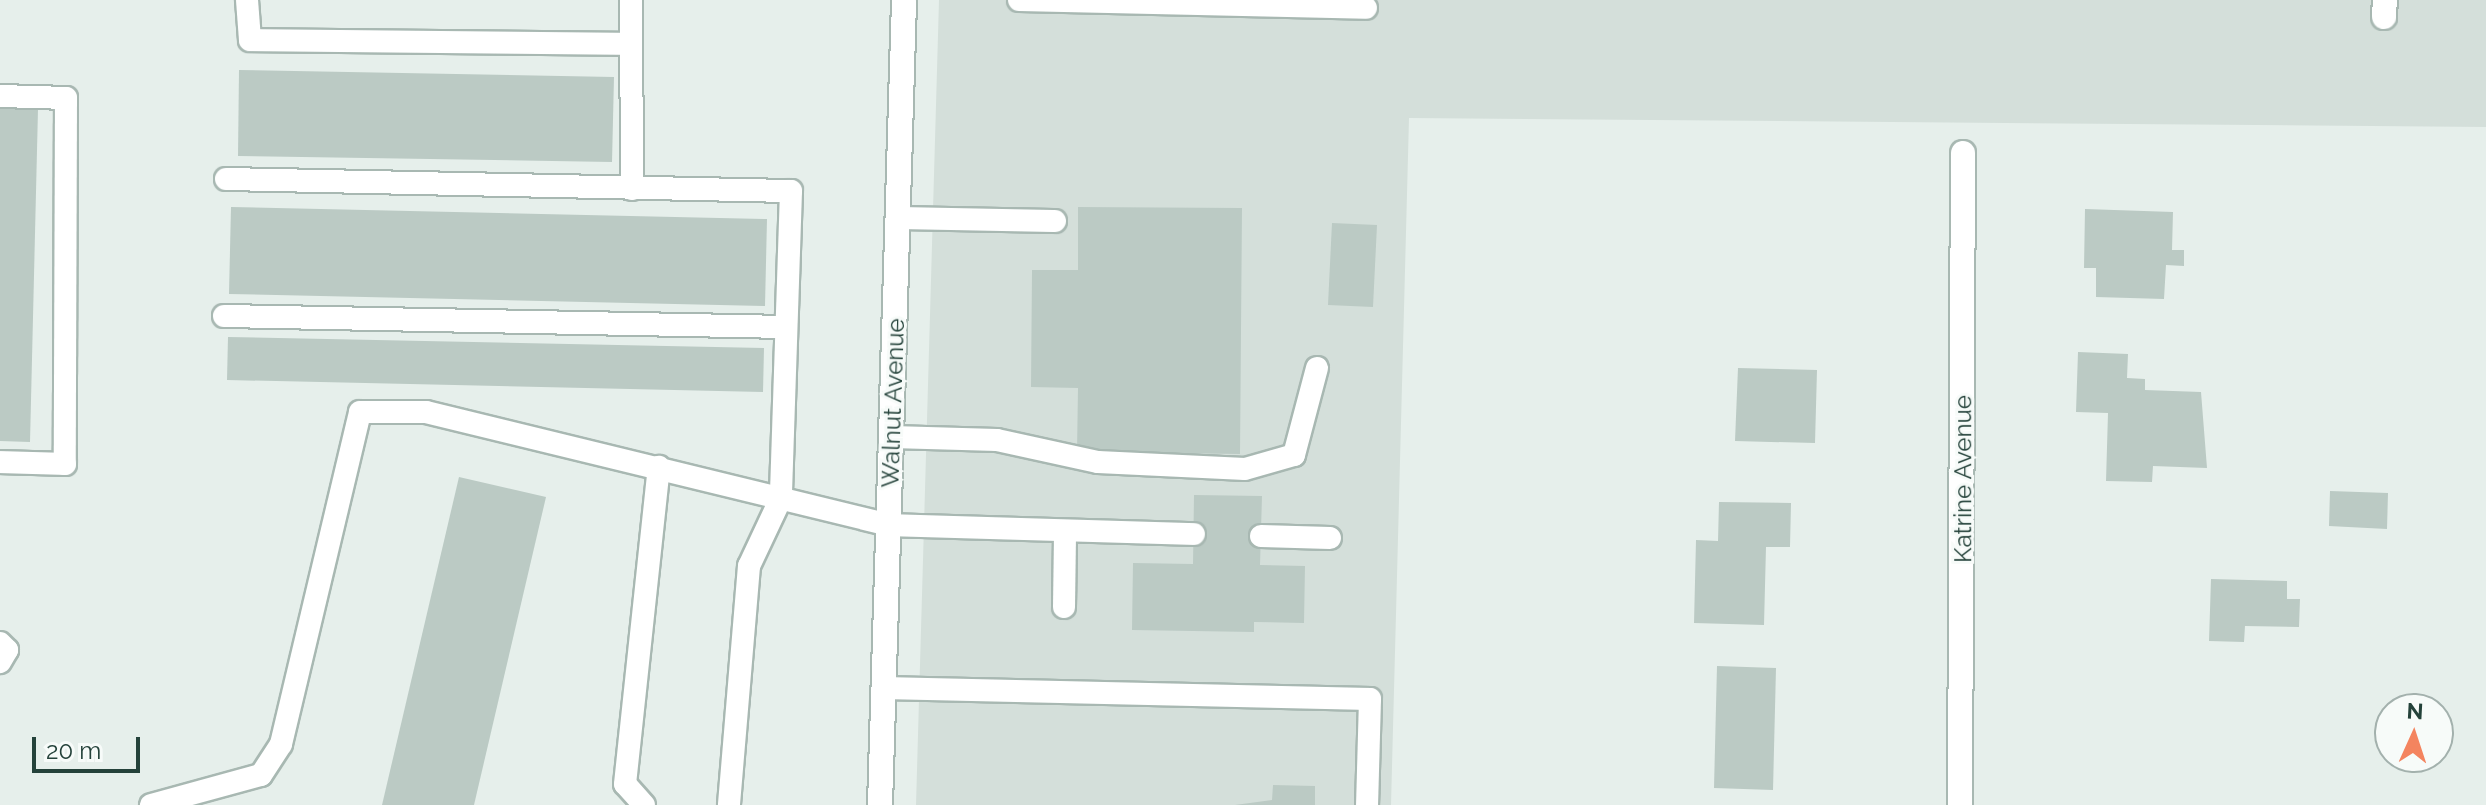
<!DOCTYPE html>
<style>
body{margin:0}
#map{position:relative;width:2486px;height:805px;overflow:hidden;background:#e6efeb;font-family:Raleway,sans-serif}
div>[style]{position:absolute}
.built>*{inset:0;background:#d4dfda}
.building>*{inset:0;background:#bbcac4}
.roads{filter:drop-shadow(2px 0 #a8b8b2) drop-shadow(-2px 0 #a8b8b2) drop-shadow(0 2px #a8b8b2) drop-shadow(0 -2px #a8b8b2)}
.service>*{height:22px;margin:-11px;padding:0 11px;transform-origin:11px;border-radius:11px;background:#fff}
.minor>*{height:24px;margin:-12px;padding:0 12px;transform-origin:12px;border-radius:12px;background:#fff}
span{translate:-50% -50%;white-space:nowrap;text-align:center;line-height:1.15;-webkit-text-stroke:6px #f7fbf9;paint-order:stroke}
.street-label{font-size:24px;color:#24423a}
.north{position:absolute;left:2374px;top:693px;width:80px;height:80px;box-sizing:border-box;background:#f7fbf9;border:2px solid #a3b1ad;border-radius:50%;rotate:3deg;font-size:22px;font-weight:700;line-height:32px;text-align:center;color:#24423a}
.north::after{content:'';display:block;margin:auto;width:28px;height:36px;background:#f4845f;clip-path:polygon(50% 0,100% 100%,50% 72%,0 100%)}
.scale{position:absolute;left:32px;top:737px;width:108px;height:36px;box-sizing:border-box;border:4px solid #24423a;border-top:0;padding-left:10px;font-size:24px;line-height:28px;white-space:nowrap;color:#24423a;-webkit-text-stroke:6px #f7fbf9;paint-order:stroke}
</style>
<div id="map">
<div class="built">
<div style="clip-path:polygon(939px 0,2486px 0,2486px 127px,1409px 118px,1391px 805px,916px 805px)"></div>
</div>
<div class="building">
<div style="clip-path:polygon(239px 70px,614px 77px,612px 162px,238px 156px)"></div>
<div style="clip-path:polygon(0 108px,38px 109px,30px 442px,0 441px)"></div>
<div style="clip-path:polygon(231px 207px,767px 219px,765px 306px,229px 294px)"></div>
<div style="clip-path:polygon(1078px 207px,1242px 208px,1240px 454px,1077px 452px,1078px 388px,1031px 387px,1032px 270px,1078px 270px)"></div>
<div style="clip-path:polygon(2085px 209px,2173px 212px,2172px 250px,2184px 250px,2184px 266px,2166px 265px,2164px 299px,2096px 297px,2096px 268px,2084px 268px)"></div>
<div style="clip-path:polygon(1332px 223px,1377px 225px,1373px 307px,1328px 305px)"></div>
<div style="clip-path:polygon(228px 337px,764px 348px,763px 392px,227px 380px)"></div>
<div style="clip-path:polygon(2078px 352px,2128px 354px,2127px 378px,2145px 379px,2145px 390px,2201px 392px,2207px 468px,2153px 466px,2152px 482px,2106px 481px,2108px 413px,2076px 412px)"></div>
<div style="clip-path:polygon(1738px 368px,1817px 370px,1815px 443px,1735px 441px)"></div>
<div style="clip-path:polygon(459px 477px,546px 497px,474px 805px,382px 805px)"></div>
<div style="clip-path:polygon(2330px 491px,2388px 493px,2387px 529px,2329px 526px)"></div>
<div style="clip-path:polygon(1194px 495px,1262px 496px,1260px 565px,1305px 566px,1304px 623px,1254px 622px,1254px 632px,1132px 630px,1133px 563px,1193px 564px)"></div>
<div style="clip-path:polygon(1719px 502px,1791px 503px,1790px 547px,1766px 547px,1764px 625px,1694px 623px,1696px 540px,1718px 541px)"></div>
<div style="clip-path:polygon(2211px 579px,2287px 581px,2287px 599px,2300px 599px,2299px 627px,2245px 626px,2244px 642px,2209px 641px)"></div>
<div style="clip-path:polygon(1717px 666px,1776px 668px,1773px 790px,1714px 788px)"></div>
<div style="clip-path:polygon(1273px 785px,1315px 786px,1315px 805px,1235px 805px,1272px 800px)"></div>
</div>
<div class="roads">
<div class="service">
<div style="left:247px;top:0;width:40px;rotate:85.7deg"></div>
<div style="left:250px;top:40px;width:381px;rotate:0.6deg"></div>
<div style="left:631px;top:0;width:189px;rotate:89.7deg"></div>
<div style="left:1019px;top:0;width:347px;rotate:1.3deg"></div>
<div style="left:0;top:96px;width:66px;rotate:1.7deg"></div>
<div style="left:66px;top:98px;width:366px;rotate:90.2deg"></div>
<div style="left:65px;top:464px;width:65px;rotate:-178.2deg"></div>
<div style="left:226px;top:179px;width:565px;rotate:1.22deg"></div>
<div style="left:791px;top:191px;width:307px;rotate:91.9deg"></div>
<div style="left:781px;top:498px;width:75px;rotate:115.2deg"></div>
<div style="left:749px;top:566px;width:240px;rotate:94.8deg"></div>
<div style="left:898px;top:218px;width:157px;rotate:1.1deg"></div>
<div style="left:224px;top:316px;width:561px;rotate:1.12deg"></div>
<div style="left:892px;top:437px;width:105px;rotate:1.6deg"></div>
<div style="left:997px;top:440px;width:103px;rotate:12.3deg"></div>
<div style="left:1098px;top:462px;width:147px;rotate:2.7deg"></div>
<div style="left:1245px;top:469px;width:51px;rotate:-15.9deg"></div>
<div style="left:1294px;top:455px;width:90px;rotate:-75.2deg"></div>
<div style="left:1261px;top:536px;width:69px;rotate:1.7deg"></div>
<div style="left:1064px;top:607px;width:76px;rotate:-89.2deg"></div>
<div style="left:0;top:643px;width:10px;rotate:45deg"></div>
<div style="left:7px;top:650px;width:14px;rotate:120deg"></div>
<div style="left:883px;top:688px;width:487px;rotate:1.3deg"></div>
<div style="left:1370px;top:699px;width:106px;rotate:91.6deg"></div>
<div style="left:151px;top:805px;width:114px;rotate:-15.3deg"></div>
<div style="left:261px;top:775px;width:37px;rotate:-57deg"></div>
<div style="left:281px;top:744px;width:341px;rotate:-76.6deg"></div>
<div style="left:360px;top:412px;width:66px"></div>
<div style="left:426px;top:412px;width:477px;rotate:13.7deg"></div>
<div style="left:889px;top:525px;width:305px;rotate:1.7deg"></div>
<div style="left:644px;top:805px;width:28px;rotate:-132deg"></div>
<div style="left:625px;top:784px;width:319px;rotate:-83.9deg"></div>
</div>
<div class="minor">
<div style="left:2384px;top:17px;width:17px;rotate:-87deg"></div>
<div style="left:880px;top:805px;width:805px;rotate:-88.29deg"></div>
<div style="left:1960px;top:805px;width:652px;rotate:-89.74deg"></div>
</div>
</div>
<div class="street-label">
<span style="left:893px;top:403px;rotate:-88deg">Walnut Avenue</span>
<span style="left:1963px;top:479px;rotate:-90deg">Katrine Avenue</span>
</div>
<div class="north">N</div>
<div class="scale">20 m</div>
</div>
